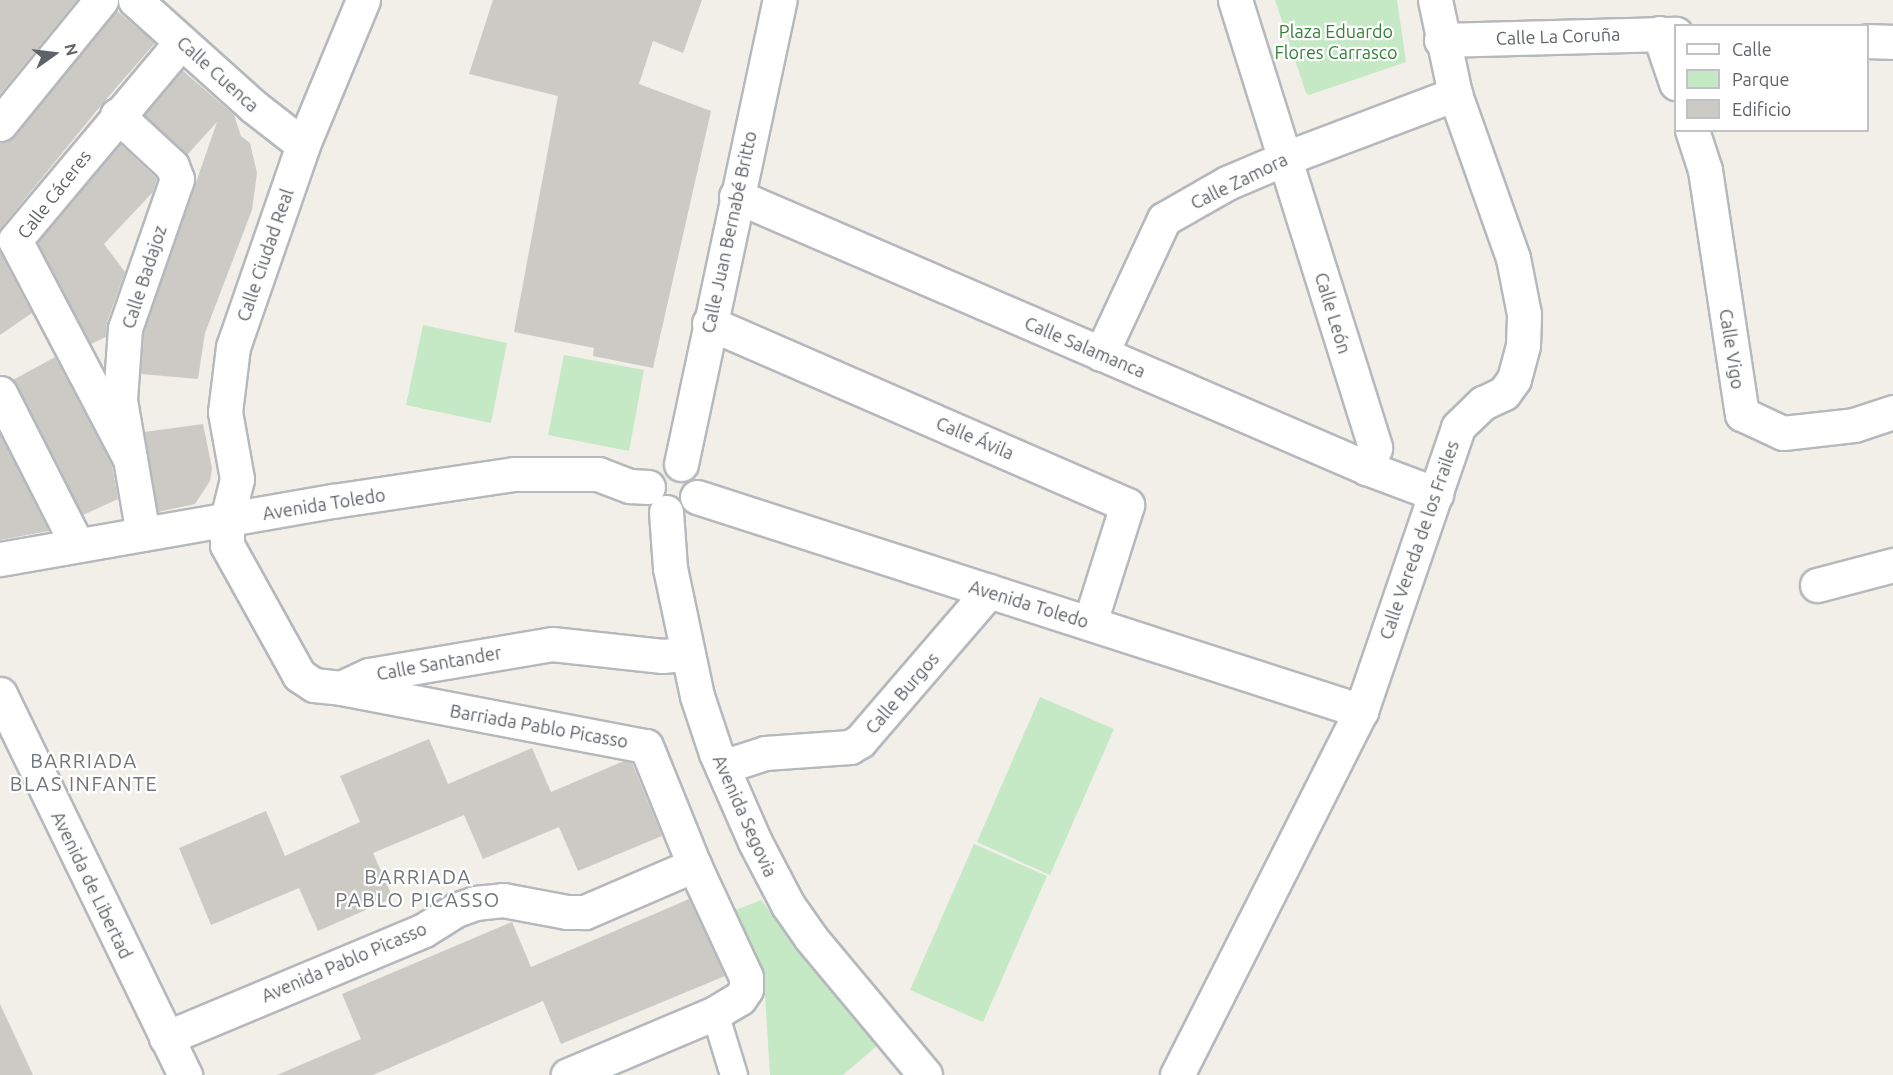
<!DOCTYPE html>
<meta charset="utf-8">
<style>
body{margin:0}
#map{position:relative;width:1893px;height:1075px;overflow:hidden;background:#f1efe8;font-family:Ubuntu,sans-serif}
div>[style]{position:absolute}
.green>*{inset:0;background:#c5e8c5}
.building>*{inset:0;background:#cccac5}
.roads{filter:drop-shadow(2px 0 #b5b8bc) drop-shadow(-2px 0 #b5b8bc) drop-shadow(0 2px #b5b8bc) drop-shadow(0 -2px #b5b8bc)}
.pedestrian>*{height:26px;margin:-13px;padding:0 13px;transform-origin:13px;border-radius:13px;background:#fff}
.minor>*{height:33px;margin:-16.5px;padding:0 16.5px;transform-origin:16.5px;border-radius:16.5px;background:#fff}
.tertiary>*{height:33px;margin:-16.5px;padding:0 16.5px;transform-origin:16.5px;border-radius:16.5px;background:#fff}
span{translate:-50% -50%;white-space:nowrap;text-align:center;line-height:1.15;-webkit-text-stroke:4.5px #fff;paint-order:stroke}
.park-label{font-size:18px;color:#348238}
.street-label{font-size:18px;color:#5f6368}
.neighbourhood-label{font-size:20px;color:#70757a;letter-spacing:1.5px}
.legend{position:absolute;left:1674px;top:24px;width:195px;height:108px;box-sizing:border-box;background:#fff;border:2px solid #bfc1c3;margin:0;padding:8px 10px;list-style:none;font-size:18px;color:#5f6368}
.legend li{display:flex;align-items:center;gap:12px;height:30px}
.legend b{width:30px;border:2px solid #bfc1c3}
.north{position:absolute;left:24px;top:24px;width:60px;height:60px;-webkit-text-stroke:4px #fff;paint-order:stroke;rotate:76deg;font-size:16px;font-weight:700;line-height:24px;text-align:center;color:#5f6368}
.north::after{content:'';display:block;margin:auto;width:21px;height:27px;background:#5f6368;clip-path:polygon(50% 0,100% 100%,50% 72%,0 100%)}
</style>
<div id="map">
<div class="green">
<div style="clip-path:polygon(1275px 0,1397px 0,1406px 62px,1309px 95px,1306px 93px)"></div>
<div style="clip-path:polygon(423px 325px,507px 343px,491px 423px,406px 405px)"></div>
<div style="clip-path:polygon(564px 355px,644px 370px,629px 451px,548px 435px)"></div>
<div style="clip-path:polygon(1040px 697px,1114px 729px,1050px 875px,977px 842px)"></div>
<div style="clip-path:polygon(974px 844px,1047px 876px,983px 1022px,910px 990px)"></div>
<div style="clip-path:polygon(761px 900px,798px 948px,885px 1039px,843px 1075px,770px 1075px,764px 980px,736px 910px)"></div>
</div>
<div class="building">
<div style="clip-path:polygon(0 0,77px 0,0 94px)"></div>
<div style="clip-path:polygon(493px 0,702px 0,683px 53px,653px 41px,639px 84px,711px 111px,653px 368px,593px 356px,594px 348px,514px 332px,558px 96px,469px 74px)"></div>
<div style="clip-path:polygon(116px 10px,155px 43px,103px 103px,0 229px,0 142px,15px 136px)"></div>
<div style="clip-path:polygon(182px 70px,234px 115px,241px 136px,250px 143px,257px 173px,252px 210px,205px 333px,198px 379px,141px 374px,144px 332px,217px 122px,187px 155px,144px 115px)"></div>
<div style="clip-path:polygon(120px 144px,157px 179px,153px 192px,104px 244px,125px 272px,107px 322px,106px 337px,91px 344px,37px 242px)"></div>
<div style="clip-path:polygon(0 252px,32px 313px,0 335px)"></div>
<div style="clip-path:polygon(55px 357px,112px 465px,118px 499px,83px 515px,13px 380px)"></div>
<div style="clip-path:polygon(203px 424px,212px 468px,210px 481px,195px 504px,158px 512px,144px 432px)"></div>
<div style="clip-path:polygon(0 434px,49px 531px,0 540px)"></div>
<div style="clip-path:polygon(429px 739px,448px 784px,532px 748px,551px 792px,624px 761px,632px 763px,662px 836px,578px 871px,559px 827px,483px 859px,464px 815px,373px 853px,393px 898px,318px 931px,299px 888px,211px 925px,179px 848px,266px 811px,285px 856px,360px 822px,340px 776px)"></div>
<div style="clip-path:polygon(689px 899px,725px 976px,561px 1044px,543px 1001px,373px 1075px,277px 1075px,361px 1039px,342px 994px,512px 922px,531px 967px)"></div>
<div style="clip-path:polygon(0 1004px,33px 1075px,0 1075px)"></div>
</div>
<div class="roads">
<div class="pedestrian">
<div style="left:715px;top:1013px;width:65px;rotate:73deg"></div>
</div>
<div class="minor">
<div style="left:135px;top:0;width:159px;rotate:41.9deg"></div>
<div style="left:253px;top:106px;width:63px;rotate:38deg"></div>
<div style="left:363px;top:0;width:157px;rotate:112.5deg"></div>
<div style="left:303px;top:145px;width:214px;rotate:109.1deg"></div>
<div style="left:233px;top:347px;width:65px;rotate:97deg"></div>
<div style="left:225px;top:412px;width:68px;rotate:79.8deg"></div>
<div style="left:237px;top:479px;width:41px;rotate:104deg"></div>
<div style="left:227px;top:519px;width:26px;rotate:90deg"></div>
<div style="left:227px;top:545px;width:149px;rotate:61deg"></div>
<div style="left:299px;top:675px;width:18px;rotate:34deg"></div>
<div style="left:314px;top:685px;width:27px;rotate:6deg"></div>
<div style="left:341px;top:688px;width:310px;rotate:10.8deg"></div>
<div style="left:646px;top:746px;width:128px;rotate:68deg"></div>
<div style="left:694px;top:865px;width:123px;rotate:65.1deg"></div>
<div style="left:746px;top:977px;width:12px;rotate:90deg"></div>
<div style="left:746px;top:989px;width:11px;rotate:124deg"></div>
<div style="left:740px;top:998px;width:29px;rotate:149deg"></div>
<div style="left:715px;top:1013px;width:160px;rotate:157.1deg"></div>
<div style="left:1235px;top:0;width:469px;rotate:72.6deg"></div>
<div style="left:1375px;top:448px;width:22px;rotate:112deg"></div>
<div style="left:1659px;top:33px;width:53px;rotate:71.2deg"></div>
<div style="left:1441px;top:40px;width:235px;rotate:-1.5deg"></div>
<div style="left:1868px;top:41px;width:25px;rotate:2deg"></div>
<div style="left:117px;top:115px;width:75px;rotate:42.8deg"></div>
<div style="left:172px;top:166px;width:14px;rotate:69deg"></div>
<div style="left:177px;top:179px;width:158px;rotate:109.2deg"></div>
<div style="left:125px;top:328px;width:72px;rotate:94deg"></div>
<div style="left:120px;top:400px;width:136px;rotate:80.3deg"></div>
<div style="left:0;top:124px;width:160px;rotate:-50.8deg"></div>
<div style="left:1692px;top:130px;width:42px;rotate:72deg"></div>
<div style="left:1705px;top:170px;width:247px;rotate:81.4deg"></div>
<div style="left:1742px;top:414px;width:45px;rotate:24.9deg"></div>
<div style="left:1783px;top:433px;width:71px;rotate:-6.4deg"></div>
<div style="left:1854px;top:425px;width:41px;rotate:-18.4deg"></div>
<div style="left:736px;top:196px;width:687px;rotate:23.32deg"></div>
<div style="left:1367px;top:468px;width:74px;rotate:20.6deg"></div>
<div style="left:709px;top:323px;width:456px;rotate:23.5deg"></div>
<div style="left:1127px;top:505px;width:123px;rotate:107.5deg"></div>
<div style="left:1101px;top:354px;width:149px;rotate:-65deg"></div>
<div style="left:1164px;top:219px;width:73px;rotate:-29.7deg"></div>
<div style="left:1227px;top:183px;width:64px;rotate:-23deg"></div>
<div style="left:1286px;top:158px;width:181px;rotate:-20.7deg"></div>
<div style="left:0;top:393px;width:170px;rotate:63.1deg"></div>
<div style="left:130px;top:459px;width:247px;rotate:-117.7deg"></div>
<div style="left:15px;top:240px;width:258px;rotate:-50deg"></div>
<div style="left:1817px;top:585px;width:79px;rotate:-14.7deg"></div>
<div style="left:341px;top:688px;width:31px;rotate:-25deg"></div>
<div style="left:369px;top:675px;width:186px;rotate:-9.6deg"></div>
<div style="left:552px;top:644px;width:111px;rotate:6.2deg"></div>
<div style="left:662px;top:656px;width:25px;rotate:-5deg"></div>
<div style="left:722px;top:767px;width:45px;rotate:-18deg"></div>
<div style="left:765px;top:753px;width:85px;rotate:-4deg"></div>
<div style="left:850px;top:747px;width:12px;rotate:-31deg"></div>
<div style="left:860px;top:741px;width:198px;rotate:-49.3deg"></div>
<div style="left:166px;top:1038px;width:280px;rotate:-22.7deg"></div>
<div style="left:424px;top:930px;width:38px;rotate:-32deg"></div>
<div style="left:456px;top:910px;width:20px;rotate:-20deg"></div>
<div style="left:475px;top:903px;width:28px;rotate:-6deg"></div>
<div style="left:503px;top:900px;width:65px;rotate:10.6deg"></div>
<div style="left:567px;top:912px;width:18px"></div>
<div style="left:585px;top:912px;width:119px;rotate:-23.3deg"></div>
</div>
<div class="tertiary">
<div style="left:681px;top:464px;width:474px;rotate:-78deg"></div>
<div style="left:697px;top:497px;width:698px;rotate:17.86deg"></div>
<div style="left:666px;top:512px;width:56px;rotate:85.9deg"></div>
<div style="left:670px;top:568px;width:131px;rotate:78.1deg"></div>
<div style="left:697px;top:696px;width:60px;rotate:71.6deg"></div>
<div style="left:716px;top:753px;width:97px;rotate:66.3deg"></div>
<div style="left:755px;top:842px;width:71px;rotate:62.4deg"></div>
<div style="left:788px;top:905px;width:40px;rotate:55.1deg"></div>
<div style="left:811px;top:938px;width:178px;rotate:50.2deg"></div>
<div style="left:0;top:559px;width:338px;rotate:-9.9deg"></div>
<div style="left:333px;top:501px;width:183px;rotate:-8.5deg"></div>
<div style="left:514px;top:474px;width:84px"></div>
<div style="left:598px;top:474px;width:34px;rotate:21deg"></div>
<div style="left:630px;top:486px;width:18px;rotate:3deg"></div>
<div style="left:0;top:694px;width:424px;rotate:64.1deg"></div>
<div style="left:1177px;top:1075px;width:408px;rotate:-63.2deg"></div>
<div style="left:1361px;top:711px;width:300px;rotate:-71.1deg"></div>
<div style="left:1458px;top:427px;width:35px;rotate:-44deg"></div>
<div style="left:1483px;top:403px;width:23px;rotate:-25deg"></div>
<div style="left:1504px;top:393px;width:17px;rotate:-54deg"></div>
<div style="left:1514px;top:379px;width:35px;rotate:-75deg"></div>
<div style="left:1523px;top:345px;width:31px;rotate:-88deg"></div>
<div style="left:1524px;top:314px;width:57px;rotate:-101.1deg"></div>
<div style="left:1513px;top:258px;width:174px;rotate:-109.5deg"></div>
<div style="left:1455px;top:94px;width:96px;rotate:-102deg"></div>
</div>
</div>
<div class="park-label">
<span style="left:1336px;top:42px">Plaza Eduardo<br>Flores Carrasco</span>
</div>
<div class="street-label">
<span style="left:1558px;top:36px;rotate:-2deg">Calle La Coruña</span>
<span style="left:218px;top:74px;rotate:42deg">Calle Cuenca</span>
<span style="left:1239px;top:181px;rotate:-26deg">Calle Zamora</span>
<span style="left:54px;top:194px;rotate:-52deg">Calle Cáceres</span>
<span style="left:729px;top:232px;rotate:-78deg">Calle Juan Bernabé Britto</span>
<span style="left:265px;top:255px;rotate:-71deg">Calle Ciudad Real</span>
<span style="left:144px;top:277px;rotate:-72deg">Calle Badajoz</span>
<span style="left:1333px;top:313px;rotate:73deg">Calle León</span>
<span style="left:1085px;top:347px;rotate:23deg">Calle Salamanca</span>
<span style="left:1732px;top:349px;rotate:81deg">Calle Vigo</span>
<span style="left:975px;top:438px;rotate:23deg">Calle Ávila</span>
<span style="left:324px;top:504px;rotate:-9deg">Avenida Toledo</span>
<span style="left:1419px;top:540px;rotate:-71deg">Calle Vereda de los Frailes</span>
<span style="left:1029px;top:604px;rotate:17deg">Avenida Toledo</span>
<span style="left:439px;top:663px;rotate:-10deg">Calle Santander</span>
<span style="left:902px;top:693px;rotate:-49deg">Calle Burgos</span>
<span style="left:539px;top:726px;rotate:10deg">Barriada Pablo Picasso</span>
<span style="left:745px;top:816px;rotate:66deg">Avenida Segovia</span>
<span style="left:92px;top:885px;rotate:64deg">Avenida de Libertad</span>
<span style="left:344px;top:962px;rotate:-23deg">Avenida Pablo Picasso</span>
</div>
<div class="neighbourhood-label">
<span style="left:84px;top:772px">BARRIADA<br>BLAS INFANTE</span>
<span style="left:418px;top:888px">BARRIADA<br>PABLO PICASSO</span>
</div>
<ul class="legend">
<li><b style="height:8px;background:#fff"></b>Calle</li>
<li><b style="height:16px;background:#c5e8c5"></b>Parque</li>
<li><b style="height:16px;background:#cccac5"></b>Edificio</li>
</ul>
<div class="north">N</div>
</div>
